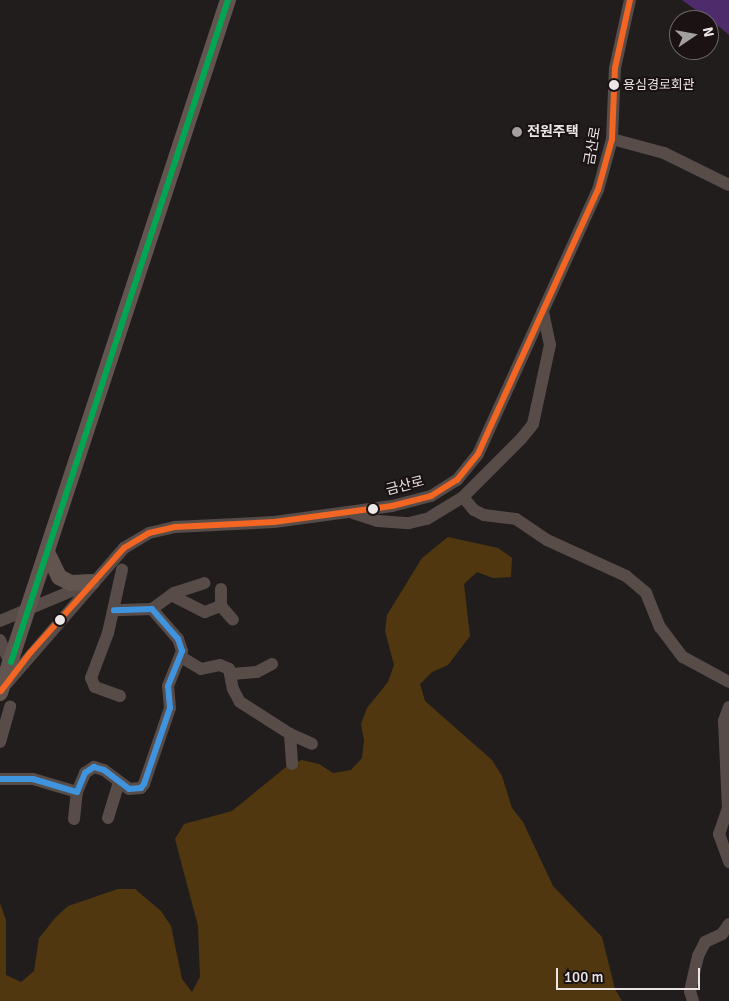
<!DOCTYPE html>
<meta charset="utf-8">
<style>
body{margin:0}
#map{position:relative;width:729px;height:1001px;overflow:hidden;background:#211d1d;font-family:Signika,"Noto Sans KR",sans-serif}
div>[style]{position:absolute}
.forest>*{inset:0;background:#51370f}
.water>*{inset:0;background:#4e2b6a}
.minor>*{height:12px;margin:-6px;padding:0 6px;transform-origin:6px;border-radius:6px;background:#574c48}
.major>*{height:16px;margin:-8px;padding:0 8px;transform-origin:8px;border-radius:8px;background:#62544f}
.bus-1>*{height:6px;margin:-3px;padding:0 3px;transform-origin:3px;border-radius:3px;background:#f26522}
.bus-2>*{height:6px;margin:-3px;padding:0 3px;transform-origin:3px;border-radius:3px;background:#00a651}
.bus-3>*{height:6px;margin:-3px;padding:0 3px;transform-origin:3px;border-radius:3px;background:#4094de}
.dots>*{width:14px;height:14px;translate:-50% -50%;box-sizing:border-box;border:2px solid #1a1213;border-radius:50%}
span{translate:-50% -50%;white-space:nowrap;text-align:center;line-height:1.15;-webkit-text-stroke:4px #1a1213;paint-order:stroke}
.bus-label{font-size:13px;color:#ece7e7}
.left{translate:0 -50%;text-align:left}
.poi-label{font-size:14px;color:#ece7e7;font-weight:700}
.street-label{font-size:14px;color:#ece7e7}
.north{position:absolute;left:669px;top:10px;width:50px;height:50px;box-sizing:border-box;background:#1a1213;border:1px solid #6e6768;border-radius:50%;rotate:78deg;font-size:14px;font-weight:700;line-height:20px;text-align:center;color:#ece7e7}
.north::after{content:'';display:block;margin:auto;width:18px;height:22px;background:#a5a0a0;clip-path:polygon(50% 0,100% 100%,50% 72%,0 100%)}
.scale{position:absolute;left:556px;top:968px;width:144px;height:22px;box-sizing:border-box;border:2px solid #ece7e7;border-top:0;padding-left:6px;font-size:15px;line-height:18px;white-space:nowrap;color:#ece7e7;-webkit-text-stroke:4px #1a1213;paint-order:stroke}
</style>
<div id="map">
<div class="forest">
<div style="clip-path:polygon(448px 537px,498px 548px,512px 558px,511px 577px,493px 578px,477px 572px,464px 584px,470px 636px,448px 665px,432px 672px,420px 684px,425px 701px,492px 760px,502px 776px,512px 808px,523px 822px,553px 886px,602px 937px,615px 989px,622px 1001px,0 1001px,0 903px,6px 920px,6px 975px,21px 982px,34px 971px,39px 938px,56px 917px,68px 906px,118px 889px,135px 889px,161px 911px,171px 926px,182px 979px,192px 992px,200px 977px,198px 926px,175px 839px,184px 824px,232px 811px,286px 767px,302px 760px,319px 764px,333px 773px,351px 770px,362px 758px,364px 741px,361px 724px,367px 708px,388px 682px,394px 665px,385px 631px,387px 615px,422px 558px)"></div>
</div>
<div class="water">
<div style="clip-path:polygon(682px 0,729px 0,729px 35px,722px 29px)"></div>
</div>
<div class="minor">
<div style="left:612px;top:139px;width:54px;rotate:15.1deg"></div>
<div style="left:664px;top:153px;width:72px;rotate:26.2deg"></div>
<div style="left:463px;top:497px;width:17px;rotate:50deg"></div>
<div style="left:474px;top:510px;width:11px;rotate:27deg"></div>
<div style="left:484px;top:515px;width:32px;rotate:7deg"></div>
<div style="left:516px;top:519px;width:37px;rotate:34deg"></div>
<div style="left:547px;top:540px;width:87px;rotate:24.5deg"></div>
<div style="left:626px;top:576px;width:26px;rotate:40deg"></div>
<div style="left:646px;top:593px;width:37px;rotate:68deg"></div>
<div style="left:660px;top:627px;width:38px;rotate:53deg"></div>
<div style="left:683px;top:657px;width:52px;rotate:28.5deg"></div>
<div style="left:353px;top:513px;width:26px;rotate:18deg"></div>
<div style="left:378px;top:521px;width:31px;rotate:4deg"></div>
<div style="left:409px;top:523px;width:18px;rotate:-13deg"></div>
<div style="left:427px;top:519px;width:42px;rotate:-31.4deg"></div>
<div style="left:463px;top:497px;width:82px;rotate:-45deg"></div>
<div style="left:521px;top:439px;width:19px;rotate:-51deg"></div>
<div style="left:533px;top:424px;width:81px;rotate:-77.9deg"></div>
<div style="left:550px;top:345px;width:35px;rotate:-102deg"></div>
<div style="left:171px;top:595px;width:38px;rotate:27deg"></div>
<div style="left:205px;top:612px;width:17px;rotate:-21deg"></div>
<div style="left:221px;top:606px;width:17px;rotate:-90deg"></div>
<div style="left:221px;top:606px;width:18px;rotate:49deg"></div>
<div style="left:152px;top:609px;width:27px;rotate:-36deg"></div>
<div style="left:174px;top:593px;width:32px;rotate:-18deg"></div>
<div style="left:0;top:621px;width:95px;rotate:-22.8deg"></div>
<div style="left:0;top:640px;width:26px;rotate:67deg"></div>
<div style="left:181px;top:657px;width:23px;rotate:31deg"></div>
<div style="left:201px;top:669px;width:19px;rotate:-12deg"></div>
<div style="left:220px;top:665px;width:10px;rotate:24deg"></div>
<div style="left:229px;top:669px;width:20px;rotate:79deg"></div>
<div style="left:233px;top:689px;width:15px;rotate:62deg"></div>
<div style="left:240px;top:702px;width:59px;rotate:32.6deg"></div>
<div style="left:290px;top:734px;width:30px;rotate:86deg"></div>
<div style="left:232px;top:674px;width:25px;rotate:-5deg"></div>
<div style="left:257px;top:672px;width:17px;rotate:-28deg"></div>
<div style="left:7px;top:683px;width:179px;rotate:-49.1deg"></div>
<div style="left:124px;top:548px;width:29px;rotate:-31deg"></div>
<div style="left:149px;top:533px;width:27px;rotate:-13deg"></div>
<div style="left:175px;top:527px;width:99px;rotate:-2.9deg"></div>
<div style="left:274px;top:522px;width:119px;rotate:-7.7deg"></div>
<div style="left:392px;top:506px;width:40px;rotate:-14.4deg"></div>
<div style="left:431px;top:496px;width:31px;rotate:-32deg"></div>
<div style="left:457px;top:480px;width:33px;rotate:-51deg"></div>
<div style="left:478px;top:454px;width:290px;rotate:-65.6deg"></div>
<div style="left:598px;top:190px;width:53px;rotate:-74.6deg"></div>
<div style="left:612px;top:139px;width:71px;rotate:-87.6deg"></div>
<div style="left:615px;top:68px;width:70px;rotate:-77.6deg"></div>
<div style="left:120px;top:696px;width:27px;rotate:-160deg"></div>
<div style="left:95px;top:687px;width:10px;rotate:-114deg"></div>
<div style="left:91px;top:678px;width:48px;rotate:-69.3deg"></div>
<div style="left:108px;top:633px;width:65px;rotate:-77.5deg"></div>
<div style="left:729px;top:707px;width:15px;rotate:110deg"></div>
<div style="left:724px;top:721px;width:87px;rotate:87.4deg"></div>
<div style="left:728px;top:808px;width:28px;rotate:109deg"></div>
<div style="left:719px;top:834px;width:30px;rotate:70deg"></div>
<div style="left:290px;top:734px;width:24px;rotate:24deg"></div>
<div style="left:0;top:742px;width:37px;rotate:-74deg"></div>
<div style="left:0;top:779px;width:33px"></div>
<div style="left:33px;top:779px;width:46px;rotate:16.5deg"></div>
<div style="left:77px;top:792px;width:21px;rotate:-67deg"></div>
<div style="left:85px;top:773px;width:11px;rotate:-34deg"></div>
<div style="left:94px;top:767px;width:10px;rotate:17deg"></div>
<div style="left:104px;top:770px;width:31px;rotate:37deg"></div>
<div style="left:129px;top:789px;width:12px;rotate:-5deg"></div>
<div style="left:141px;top:788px;width:5px;rotate:-53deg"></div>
<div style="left:144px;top:784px;width:80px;rotate:-71.1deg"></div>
<div style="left:170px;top:708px;width:22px;rotate:-95deg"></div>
<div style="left:168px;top:686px;width:38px;rotate:-68deg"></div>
<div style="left:182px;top:651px;width:13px;rotate:-108deg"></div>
<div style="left:178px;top:639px;width:40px;rotate:-131deg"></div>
<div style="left:152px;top:609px;width:38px;rotate:178deg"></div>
<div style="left:108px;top:818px;width:38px;rotate:-73deg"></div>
<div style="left:74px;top:819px;width:27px;rotate:-84deg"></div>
<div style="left:693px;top:1001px;width:10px;rotate:-107deg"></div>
<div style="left:690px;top:991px;width:36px;rotate:-77deg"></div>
<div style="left:698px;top:956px;width:16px;rotate:-63deg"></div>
<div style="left:705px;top:942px;width:19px;rotate:-25deg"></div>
<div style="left:722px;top:934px;width:12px;rotate:-55deg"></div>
</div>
<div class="major">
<div style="left:47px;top:552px;width:28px;rotate:64deg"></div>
<div style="left:59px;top:577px;width:13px;rotate:27deg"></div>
<div style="left:71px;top:583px;width:21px;rotate:-3deg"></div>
<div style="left:0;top:693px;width:730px;rotate:-71.79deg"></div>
</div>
<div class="bus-1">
<div style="left:1px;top:691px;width:48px;rotate:-52.7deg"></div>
<div style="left:30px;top:653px;width:141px;rotate:-48.2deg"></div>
<div style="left:124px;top:548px;width:29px;rotate:-31deg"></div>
<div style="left:149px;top:533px;width:27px;rotate:-13deg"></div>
<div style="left:175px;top:527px;width:99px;rotate:-2.9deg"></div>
<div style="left:274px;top:522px;width:119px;rotate:-7.7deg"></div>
<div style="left:392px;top:506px;width:40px;rotate:-14.4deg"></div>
<div style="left:431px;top:496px;width:31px;rotate:-32deg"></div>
<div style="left:457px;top:480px;width:33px;rotate:-51deg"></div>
<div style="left:478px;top:454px;width:290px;rotate:-65.6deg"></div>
<div style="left:598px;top:190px;width:53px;rotate:-74.6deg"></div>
<div style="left:612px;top:139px;width:71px;rotate:-87.6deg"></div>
<div style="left:615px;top:68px;width:70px;rotate:-77.6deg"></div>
</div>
<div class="bus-2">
<div style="left:11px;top:662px;width:697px;rotate:-71.85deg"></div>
</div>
<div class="bus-3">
<div style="left:0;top:779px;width:33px"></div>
<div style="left:33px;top:779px;width:46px;rotate:16.5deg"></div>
<div style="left:77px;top:792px;width:21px;rotate:-67deg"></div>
<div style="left:85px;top:773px;width:11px;rotate:-34deg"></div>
<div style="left:94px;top:767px;width:10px;rotate:17deg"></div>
<div style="left:104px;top:770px;width:31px;rotate:37deg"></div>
<div style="left:129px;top:789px;width:12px;rotate:-5deg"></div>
<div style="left:141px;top:788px;width:5px;rotate:-53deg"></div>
<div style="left:144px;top:784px;width:80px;rotate:-71.1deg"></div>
<div style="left:170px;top:708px;width:22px;rotate:-95deg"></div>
<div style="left:168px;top:686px;width:38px;rotate:-68deg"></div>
<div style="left:182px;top:651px;width:13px;rotate:-108deg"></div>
<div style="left:178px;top:639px;width:40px;rotate:-131deg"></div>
<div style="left:152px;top:609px;width:38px;rotate:178deg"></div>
</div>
<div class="dots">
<div style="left:614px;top:85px;background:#ece7e7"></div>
<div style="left:517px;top:132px;background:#a5a0a0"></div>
<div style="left:373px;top:509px;background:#ece7e7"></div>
<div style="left:60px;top:620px;background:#ece7e7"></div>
</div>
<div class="bus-label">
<span class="left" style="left:623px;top:85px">용심경로회관</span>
</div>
<div class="poi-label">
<span class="left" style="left:527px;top:132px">전원주택</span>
</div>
<div class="street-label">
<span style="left:593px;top:146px;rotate:-80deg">금산로</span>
<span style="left:405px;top:486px;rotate:-14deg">금산로</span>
</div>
<div class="north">N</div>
<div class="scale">100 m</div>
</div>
